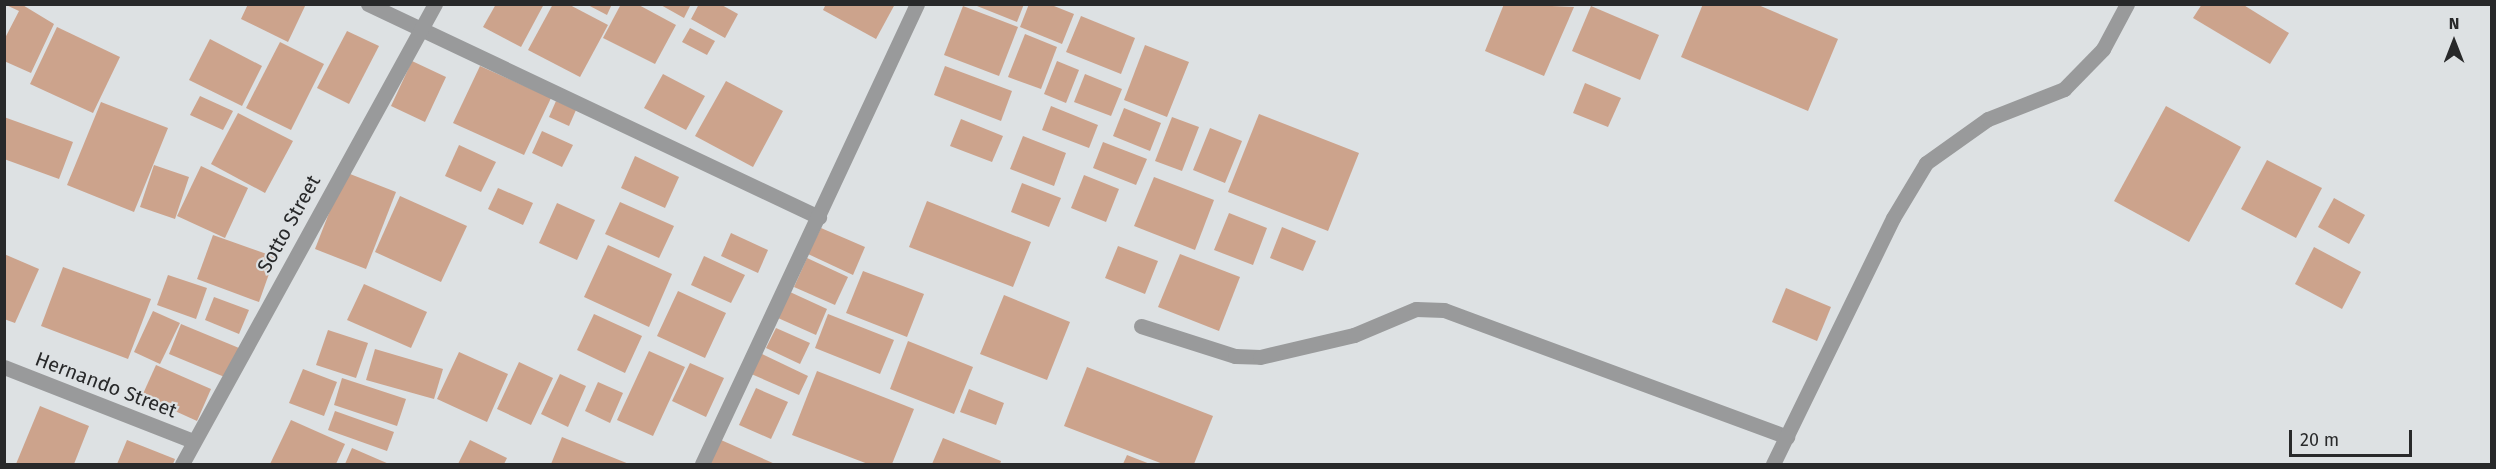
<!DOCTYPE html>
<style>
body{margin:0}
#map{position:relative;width:2496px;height:469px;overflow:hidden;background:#dde1e3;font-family:"Fira Sans",sans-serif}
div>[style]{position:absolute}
.building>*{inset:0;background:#cca38c}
.street>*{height:15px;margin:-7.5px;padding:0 7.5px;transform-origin:7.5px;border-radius:7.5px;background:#999a9b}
span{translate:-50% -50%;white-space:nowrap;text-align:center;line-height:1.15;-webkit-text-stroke:4.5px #dde1e3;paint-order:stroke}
.street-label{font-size:20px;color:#28292a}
.frame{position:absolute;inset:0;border:6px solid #28292a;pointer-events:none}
.north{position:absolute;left:2424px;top:12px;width:60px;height:60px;-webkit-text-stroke:4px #dde1e3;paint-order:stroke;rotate:0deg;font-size:16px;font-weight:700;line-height:24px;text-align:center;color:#28292a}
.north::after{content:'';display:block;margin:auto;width:21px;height:27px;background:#28292a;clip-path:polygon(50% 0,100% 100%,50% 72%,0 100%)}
.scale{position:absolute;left:2289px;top:430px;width:123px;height:27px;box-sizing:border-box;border:3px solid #28292a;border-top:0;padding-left:8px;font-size:18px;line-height:21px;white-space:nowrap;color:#28292a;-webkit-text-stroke:4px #dde1e3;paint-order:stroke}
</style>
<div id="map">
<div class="building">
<div style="clip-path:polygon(4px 4px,21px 4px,54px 24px,31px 73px,4px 61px,4px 40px,19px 11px)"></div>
<div style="clip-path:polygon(248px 4px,306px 4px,288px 42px,241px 19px)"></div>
<div style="clip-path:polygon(496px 4px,544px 4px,521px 47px,483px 27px)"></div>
<div style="clip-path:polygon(553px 4px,568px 4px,608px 25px,580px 77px,528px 50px)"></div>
<div style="clip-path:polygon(586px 4px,612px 4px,607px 15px)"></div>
<div style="clip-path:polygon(621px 4px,637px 4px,676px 25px,655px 64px,603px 38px)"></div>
<div style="clip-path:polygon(659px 4px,691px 4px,684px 18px)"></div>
<div style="clip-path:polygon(699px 4px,720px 4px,738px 14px,725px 38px,691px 19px)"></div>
<div style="clip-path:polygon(826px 4px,895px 4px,876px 39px,823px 10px)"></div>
<div style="clip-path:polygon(972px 4px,1024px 4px,1017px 22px)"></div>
<div style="clip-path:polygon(1029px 4px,1049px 4px,1074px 14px,1062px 44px,1020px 27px)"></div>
<div style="clip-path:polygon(1504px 4px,1574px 7px,1544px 76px,1485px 51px)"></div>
<div style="clip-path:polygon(1703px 4px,1756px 4px,1838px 39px,1808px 111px,1681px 57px)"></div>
<div style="clip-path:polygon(2202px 4px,2242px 4px,2289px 33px,2270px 64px,2193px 18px)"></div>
<div style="clip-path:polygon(963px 6px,1018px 27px,999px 76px,944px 55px)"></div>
<div style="clip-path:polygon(1591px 6px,1659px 35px,1640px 80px,1572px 51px)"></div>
<div style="clip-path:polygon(1081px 16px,1135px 38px,1121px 74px,1066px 52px)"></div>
<div style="clip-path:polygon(57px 27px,120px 57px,93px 113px,30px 84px)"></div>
<div style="clip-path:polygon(690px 28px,715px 41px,707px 55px,682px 42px)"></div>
<div style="clip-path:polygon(347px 31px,379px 46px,349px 104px,317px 88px)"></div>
<div style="clip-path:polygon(1025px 34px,1057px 47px,1041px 89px,1008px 77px)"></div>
<div style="clip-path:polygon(210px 39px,262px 66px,242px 106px,189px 80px)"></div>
<div style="clip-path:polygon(280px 42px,324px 64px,291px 130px,246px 108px)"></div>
<div style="clip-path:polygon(1145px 45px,1189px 62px,1167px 117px,1124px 100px)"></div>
<div style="clip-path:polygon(412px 61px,446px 77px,425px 122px,391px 106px)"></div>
<div style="clip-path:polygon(1057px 61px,1079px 70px,1066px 103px,1044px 94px)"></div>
<div style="clip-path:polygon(480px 66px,551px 98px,524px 155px,453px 123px)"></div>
<div style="clip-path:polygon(945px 66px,1012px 91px,1001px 121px,934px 95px)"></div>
<div style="clip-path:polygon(663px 74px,705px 96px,686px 130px,644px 108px)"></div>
<div style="clip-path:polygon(1085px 74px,1122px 89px,1111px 116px,1074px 102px)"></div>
<div style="clip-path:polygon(726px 81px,783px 111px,753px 167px,695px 136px)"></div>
<div style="clip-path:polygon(1585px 83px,1621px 98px,1608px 127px,1573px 113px)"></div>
<div style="clip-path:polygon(200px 96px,233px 111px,223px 130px,190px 115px)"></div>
<div style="clip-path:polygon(556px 101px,576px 110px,569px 126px,549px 117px)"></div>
<div style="clip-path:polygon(101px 102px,168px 128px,134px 212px,67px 185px)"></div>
<div style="clip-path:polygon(1051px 106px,1098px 125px,1089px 148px,1042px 130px)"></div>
<div style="clip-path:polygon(2166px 106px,2241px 147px,2189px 242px,2114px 201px)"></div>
<div style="clip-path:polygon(1124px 108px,1161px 123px,1150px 151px,1113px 136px)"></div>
<div style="clip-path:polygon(238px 113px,293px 141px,265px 193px,211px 164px)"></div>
<div style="clip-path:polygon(1259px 114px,1359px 153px,1328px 231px,1228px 192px)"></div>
<div style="clip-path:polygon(4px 117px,73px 142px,59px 179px,4px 159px)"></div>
<div style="clip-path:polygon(1172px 117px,1199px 127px,1182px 171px,1155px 161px)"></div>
<div style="clip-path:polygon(961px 119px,1003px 136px,992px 162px,950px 146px)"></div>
<div style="clip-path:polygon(1210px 128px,1242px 141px,1225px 183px,1193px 170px)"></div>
<div style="clip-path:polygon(542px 131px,573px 145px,562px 167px,532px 153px)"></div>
<div style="clip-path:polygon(1023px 136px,1066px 153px,1054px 186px,1010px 169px)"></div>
<div style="clip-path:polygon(1103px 142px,1147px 159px,1136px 185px,1093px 168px)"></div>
<div style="clip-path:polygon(459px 145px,496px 162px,481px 192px,445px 176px)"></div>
<div style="clip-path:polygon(635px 156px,679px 177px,665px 208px,621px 188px)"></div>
<div style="clip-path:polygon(2267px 160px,2322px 188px,2296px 238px,2241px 209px)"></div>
<div style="clip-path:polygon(154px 165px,189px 177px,175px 219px,140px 207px)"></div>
<div style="clip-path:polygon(201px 166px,248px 188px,225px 238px,177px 216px)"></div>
<div style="clip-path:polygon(345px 172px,396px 192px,366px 269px,315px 249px)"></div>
<div style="clip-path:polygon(1084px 175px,1119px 189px,1106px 222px,1071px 208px)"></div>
<div style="clip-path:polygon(1154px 177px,1214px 200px,1195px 250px,1134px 226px)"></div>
<div style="clip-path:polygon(1022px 183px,1061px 198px,1049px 227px,1011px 212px)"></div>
<div style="clip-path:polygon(498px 188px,533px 203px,523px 225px,488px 209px)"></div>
<div style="clip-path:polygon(400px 196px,467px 226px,441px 282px,375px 252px)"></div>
<div style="clip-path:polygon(2334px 198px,2365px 215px,2349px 244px,2318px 227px)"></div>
<div style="clip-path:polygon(927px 201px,1031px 242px,1013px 287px,909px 247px)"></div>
<div style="clip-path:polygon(620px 202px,674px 226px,659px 258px,605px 234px)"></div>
<div style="clip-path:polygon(557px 203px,595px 220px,577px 260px,539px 243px)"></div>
<div style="clip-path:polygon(1229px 213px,1267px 228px,1253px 265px,1214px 250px)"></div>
<div style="clip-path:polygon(1282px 227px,1316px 241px,1303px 271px,1270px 258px)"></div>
<div style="clip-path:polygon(821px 228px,865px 247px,853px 275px,808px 254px)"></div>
<div style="clip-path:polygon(731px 233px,768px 250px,758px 273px,721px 256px)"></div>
<div style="clip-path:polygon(213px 235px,275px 257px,259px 302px,197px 279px)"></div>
<div style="clip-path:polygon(608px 245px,672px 274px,649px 327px,584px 297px)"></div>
<div style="clip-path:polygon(1118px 246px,1158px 261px,1145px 294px,1105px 278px)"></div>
<div style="clip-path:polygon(2314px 247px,2361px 272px,2342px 309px,2295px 284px)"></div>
<div style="clip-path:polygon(4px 254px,39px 269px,15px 323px,4px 319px)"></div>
<div style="clip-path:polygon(1180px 254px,1240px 277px,1219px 331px,1158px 307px)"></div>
<div style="clip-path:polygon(704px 256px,745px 275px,731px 303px,691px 285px)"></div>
<div style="clip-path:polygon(807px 258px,848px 277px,835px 305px,794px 287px)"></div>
<div style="clip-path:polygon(63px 267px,151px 299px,128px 359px,41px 326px)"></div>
<div style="clip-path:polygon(863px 271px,924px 294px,907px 337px,846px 313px)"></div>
<div style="clip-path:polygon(168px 275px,207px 288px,196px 319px,157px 305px)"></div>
<div style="clip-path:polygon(364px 284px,427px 312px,411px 348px,347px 320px)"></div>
<div style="clip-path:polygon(1786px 288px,1831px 307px,1817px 341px,1772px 322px)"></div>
<div style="clip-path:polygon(678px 291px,726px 313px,705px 358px,657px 336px)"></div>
<div style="clip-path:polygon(790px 292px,827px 309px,816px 335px,778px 318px)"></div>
<div style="clip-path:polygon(1004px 295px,1070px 322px,1047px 380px,980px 354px)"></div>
<div style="clip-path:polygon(214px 297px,249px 310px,239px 334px,205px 320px)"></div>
<div style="clip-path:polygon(153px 311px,180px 323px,160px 364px,134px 352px)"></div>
<div style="clip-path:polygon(594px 314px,642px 336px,625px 373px,577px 350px)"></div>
<div style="clip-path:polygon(828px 314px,894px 340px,880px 374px,815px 348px)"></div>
<div style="clip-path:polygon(181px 324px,239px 348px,227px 378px,169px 354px)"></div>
<div style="clip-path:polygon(776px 328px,810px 343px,800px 364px,766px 348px)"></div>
<div style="clip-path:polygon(328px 330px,368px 343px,356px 378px,316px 365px)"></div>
<div style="clip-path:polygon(908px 341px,973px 367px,954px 414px,890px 389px)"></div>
<div style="clip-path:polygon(375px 349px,443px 369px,434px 399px,366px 380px)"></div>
<div style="clip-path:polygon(649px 351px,685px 367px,653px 436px,617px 420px)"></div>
<div style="clip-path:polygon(459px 352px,508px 374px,487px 422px,437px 399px)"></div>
<div style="clip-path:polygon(758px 352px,808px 376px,799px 395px,749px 373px)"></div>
<div style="clip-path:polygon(519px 362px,553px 378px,531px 425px,497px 409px)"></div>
<div style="clip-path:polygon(690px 363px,724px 378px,706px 417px,672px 401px)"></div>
<div style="clip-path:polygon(156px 365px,211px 389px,197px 421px,142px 396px)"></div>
<div style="clip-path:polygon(1087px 367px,1213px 416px,1194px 464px,1163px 464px,1064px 426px)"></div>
<div style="clip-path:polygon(303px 369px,337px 382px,324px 416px,289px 403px)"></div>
<div style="clip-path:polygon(817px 371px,914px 409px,892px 464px,868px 464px,792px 435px)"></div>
<div style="clip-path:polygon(560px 374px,586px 386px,568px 427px,541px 414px)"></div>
<div style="clip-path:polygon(342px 378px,406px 399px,397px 426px,334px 405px)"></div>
<div style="clip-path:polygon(598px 382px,623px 393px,610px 423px,585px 411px)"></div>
<div style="clip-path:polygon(756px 388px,788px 402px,771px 439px,739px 425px)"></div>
<div style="clip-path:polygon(969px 389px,1004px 403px,996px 425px,960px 412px)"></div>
<div style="clip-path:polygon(40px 406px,89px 426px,74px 464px,16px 464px)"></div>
<div style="clip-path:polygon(335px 411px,394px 432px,387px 451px,328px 430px)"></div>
<div style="clip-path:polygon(291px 420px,345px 444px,336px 464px,270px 464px)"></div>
<div style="clip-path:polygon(562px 437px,629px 464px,551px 464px)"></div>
<div style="clip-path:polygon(943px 438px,1001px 461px,1000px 464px,932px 464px)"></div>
<div style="clip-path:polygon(127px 440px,175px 459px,173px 464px,117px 464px)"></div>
<div style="clip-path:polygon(470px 440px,507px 458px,504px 464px,458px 464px)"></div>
<div style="clip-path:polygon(721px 440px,775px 464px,709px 464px)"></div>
<div style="clip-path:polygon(352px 448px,389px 464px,345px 464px)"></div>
<div style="clip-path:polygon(1127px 455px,1150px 464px,1123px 464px)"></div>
</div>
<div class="street">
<div style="left:368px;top:4px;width:499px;rotate:25.3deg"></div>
<div style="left:1141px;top:326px;width:99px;rotate:17.7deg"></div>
<div style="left:1235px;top:356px;width:25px;rotate:2deg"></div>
<div style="left:1260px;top:357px;width:97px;rotate:-13.2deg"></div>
<div style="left:1354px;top:335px;width:67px;rotate:-22.8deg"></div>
<div style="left:1416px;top:309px;width:28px;rotate:2deg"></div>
<div style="left:1444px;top:310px;width:366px;rotate:20.3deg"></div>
<div style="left:4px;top:367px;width:203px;rotate:21.4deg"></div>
<div style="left:182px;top:464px;width:525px;rotate:-61.19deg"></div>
<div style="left:702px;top:464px;width:508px;rotate:-64.95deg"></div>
<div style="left:1773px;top:464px;width:274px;rotate:-64deg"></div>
<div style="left:1893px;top:218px;width:64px;rotate:-59deg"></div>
<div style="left:1926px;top:163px;width:76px;rotate:-35.4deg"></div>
<div style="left:1988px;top:119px;width:82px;rotate:-21.5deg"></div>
<div style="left:2064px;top:89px;width:56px;rotate:-45.7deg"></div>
<div style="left:2103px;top:49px;width:51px;rotate:-61.9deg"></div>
</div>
<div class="street-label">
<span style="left:289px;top:224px;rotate:-61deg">Sotto Street</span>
<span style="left:106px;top:385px;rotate:21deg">Hernando Street</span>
</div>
<div class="frame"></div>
<div class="north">N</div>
<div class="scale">20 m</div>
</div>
